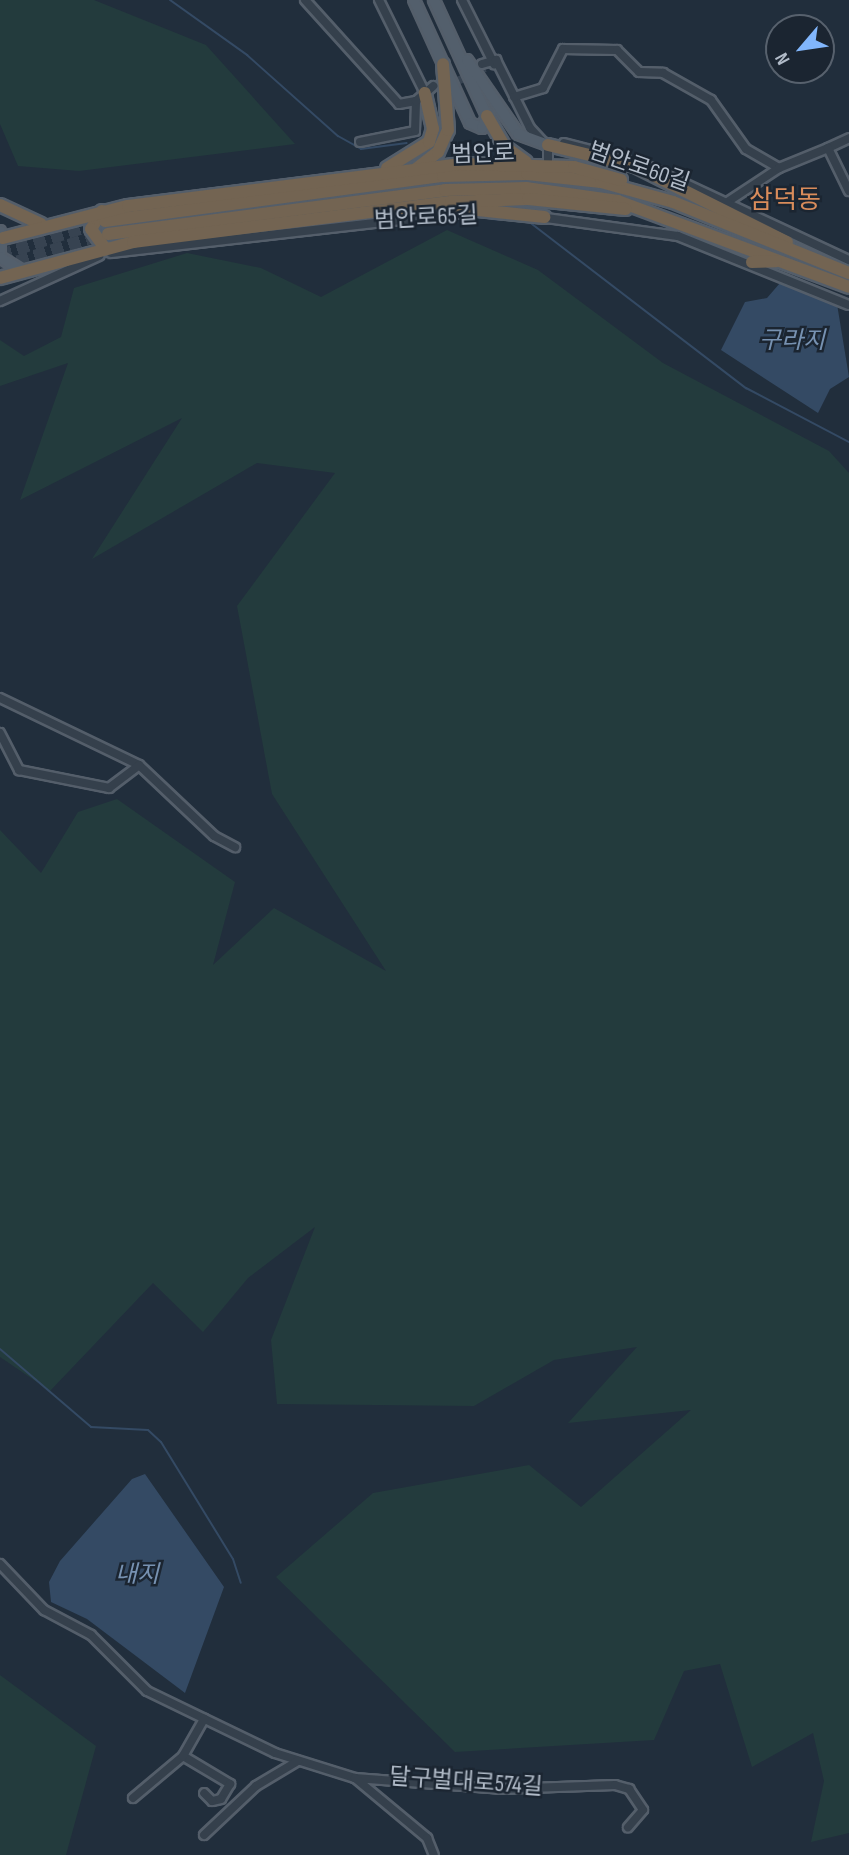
<!DOCTYPE html>
<meta charset="utf-8">
<style>
body{margin:0}
#map{position:relative;width:849px;height:1855px;overflow:hidden;background:#212e3c;font-family:"Sofia Sans Condensed","Noto Sans KR",sans-serif}
div>[style]{position:absolute}
.green>*{inset:0;background:#233b3d}
.water>*{inset:0;background:#344a64}
.stream>*{height:2px;margin:-1px;padding:0 1px;transform-origin:1px;border-radius:1px;background:#344a64}
.minor-tunnel>*{height:8px;margin-top:-4px;transform-origin:0;background:repeating-linear-gradient(90deg,#374351 0 8px,transparent 0 12px)}
.highway-tunnel>*{height:12px;margin-top:-6px;transform-origin:0;background:repeating-linear-gradient(90deg,#374351 0 12px,transparent 0 18px)}
.roads{filter:drop-shadow(2px 0 #545e6a) drop-shadow(-2px 0 #545e6a) drop-shadow(0 2px #545e6a) drop-shadow(0 -2px #545e6a)}
.minor>*{height:8px;margin:-4px;padding:0 4px;transform-origin:4px;border-radius:4px;background:#35404c}
.major>*{height:10px;margin:-5px;padding:0 5px;transform-origin:5px;border-radius:5px;background:#535f6c}
.highway>*{height:12px;margin:-6px;padding:0 6px;transform-origin:6px;border-radius:6px;background:#736452}
span{translate:-50% -50%;white-space:nowrap;text-align:center;line-height:1.15;-webkit-text-stroke:5px #1b2531;paint-order:stroke}
.street-label{font-size:23px;color:#b1bbc8}
.water-label{font-size:24px;color:#7792b2;font-style:italic}
.quarter-label{font-size:26px;color:#d98c5b}
.north{position:absolute;left:765px;top:14px;width:70px;height:70px;box-sizing:border-box;background:#1b2531;border:2px solid #57616d;border-radius:50%;rotate:241deg;font-size:19px;font-weight:700;line-height:28px;text-align:center;color:#b1bbc8}
.north::after{content:'';display:block;margin:auto;width:24px;height:32px;background:#81b6fc;clip-path:polygon(50% 0,100% 100%,50% 72%,0 100%)}
</style>
<div id="map">
<div class="green">
<div style="clip-path:polygon(0 0,94px 0,206px 45px,295px 144px,79px 171px,18px 166px,0 124px)"></div>
<div style="clip-path:polygon(447px 230px,538px 270px,663px 363px,829px 451px,849px 473px,849px 1833px,811px 1842px,824px 1781px,813px 1733px,752px 1767px,720px 1664px,684px 1671px,654px 1740px,455px 1752px,276px 1577px,373px 1493px,529px 1465px,581px 1507px,691px 1410px,568px 1423px,637px 1347px,554px 1360px,474px 1406px,277px 1404px,271px 1340px,315px 1227px,248px 1278px,203px 1332px,153px 1283px,50px 1391px,0 1357px,0 830px,41px 873px,78px 812px,117px 799px,235px 882px,213px 965px,274px 908px,386px 971px,272px 794px,237px 606px,335px 473px,257px 463px,92px 559px,182px 418px,20px 500px,68px 363px,0 386px,0 340px,24px 356px,61px 337px,74px 288px,187px 253px,261px 268px,321px 297px)"></div>
<div style="clip-path:polygon(0 1675px,96px 1746px,66px 1855px,0 1855px)"></div>
</div>
<div class="water">
<div style="clip-path:polygon(780px 283px,837px 304px,849px 377px,830px 389px,818px 413px,721px 350px,745px 302px,767px 298px)"></div>
<div style="clip-path:polygon(145px 1474px,224px 1587px,185px 1693px,87px 1619px,51px 1602px,49px 1582px,60px 1561px,132px 1479px)"></div>
</div>
<div class="stream">
<div style="left:170px;top:0;width:95px;rotate:35.5deg"></div>
<div style="left:247px;top:55px;width:122px;rotate:41.7deg"></div>
<div style="left:338px;top:136px;width:26px;rotate:29deg"></div>
<div style="left:361px;top:149px;width:46px;rotate:-7.4deg"></div>
<div style="left:492px;top:219px;width:31px;rotate:4deg"></div>
<div style="left:528px;top:221px;width:275px;rotate:37.5deg"></div>
<div style="left:746px;top:388px;width:116px;rotate:27.7deg"></div>
<div style="left:0;top:1349px;width:120px;rotate:40.6deg"></div>
<div style="left:91px;top:1427px;width:57px;rotate:3deg"></div>
<div style="left:148px;top:1430px;width:18px;rotate:43deg"></div>
<div style="left:161px;top:1442px;width:137px;rotate:58.4deg"></div>
<div style="left:233px;top:1559px;width:25px;rotate:72deg"></div>
</div>
<div class="minor-tunnel">
<div style="left:436px;top:91px;width:54px;rotate:-25.1deg"></div>
</div>
<div class="highway-tunnel">
<div style="left:0;top:255px;width:106px;rotate:-18.1deg"></div>
<div style="left:0;top:267px;width:108px;rotate:-17.8deg"></div>
</div>
<div class="roads">
<div class="minor">
<div style="left:305px;top:0;width:140px;rotate:47.9deg"></div>
<div style="left:399px;top:104px;width:17px;rotate:-10deg"></div>
<div style="left:379px;top:0;width:104px;rotate:63.7deg"></div>
<div style="left:462px;top:0;width:72px;rotate:63.4deg"></div>
<div style="left:482px;top:64px;width:15px;rotate:-16deg"></div>
<div style="left:496px;top:60px;width:76px;rotate:63.4deg"></div>
<div style="left:530px;top:128px;width:18px;rotate:47deg"></div>
<div style="left:514px;top:97px;width:30px;rotate:-17deg"></div>
<div style="left:543px;top:88px;width:44px;rotate:-62.9deg"></div>
<div style="left:563px;top:49px;width:54px;rotate:1.1deg"></div>
<div style="left:617px;top:50px;width:31px;rotate:45deg"></div>
<div style="left:639px;top:72px;width:24px;rotate:2deg"></div>
<div style="left:663px;top:73px;width:55px;rotate:29.4deg"></div>
<div style="left:711px;top:100px;width:60px;rotate:54.5deg"></div>
<div style="left:746px;top:149px;width:38px;rotate:30deg"></div>
<div style="left:779px;top:168px;width:60px;rotate:146.6deg"></div>
<div style="left:360px;top:142px;width:56px;rotate:-11.3deg"></div>
<div style="left:415px;top:131px;width:30px;rotate:-88deg"></div>
<div style="left:416px;top:101px;width:23px;rotate:-41deg"></div>
<div style="left:564px;top:143px;width:64px;rotate:14.5deg"></div>
<div style="left:828px;top:148px;width:23px;rotate:-25deg"></div>
<div style="left:548px;top:160px;width:15px;rotate:-90deg"></div>
<div style="left:645px;top:165px;width:225px;rotate:25deg"></div>
<div style="left:779px;top:168px;width:53px;rotate:-22.2deg"></div>
<div style="left:828px;top:148px;width:48px;rotate:64deg"></div>
<div style="left:539px;top:217px;width:140px;rotate:7.8deg"></div>
<div style="left:678px;top:236px;width:184px;rotate:22deg"></div>
<div style="left:111px;top:253px;width:354px;rotate:-6.5deg"></div>
<div style="left:0;top:301px;width:109px;rotate:-24.4deg"></div>
<div style="left:0;top:698px;width:154px;rotate:25.7deg"></div>
<div style="left:139px;top:765px;width:103px;rotate:43.4deg"></div>
<div style="left:214px;top:836px;width:24px;rotate:28deg"></div>
<div style="left:0;top:733px;width:42px;rotate:62.8deg"></div>
<div style="left:19px;top:770px;width:92px;rotate:11.3deg"></div>
<div style="left:109px;top:788px;width:38px;rotate:-37deg"></div>
<div style="left:0;top:1564px;width:64px;rotate:46.3deg"></div>
<div style="left:44px;top:1610px;width:53px;rotate:28deg"></div>
<div style="left:91px;top:1635px;width:79px;rotate:45deg"></div>
<div style="left:147px;top:1691px;width:142px;rotate:25.8deg"></div>
<div style="left:275px;top:1753px;width:84px;rotate:17.4deg"></div>
<div style="left:355px;top:1778px;width:145px;rotate:4.3deg"></div>
<div style="left:500px;top:1789px;width:115px;rotate:-2deg"></div>
<div style="left:615px;top:1785px;width:15px;rotate:16deg"></div>
<div style="left:629px;top:1789px;width:25px;rotate:56deg"></div>
<div style="left:643px;top:1810px;width:23px;rotate:131deg"></div>
<div style="left:183px;top:1756px;width:55px;rotate:30.8deg"></div>
<div style="left:230px;top:1784px;width:17px;rotate:121deg"></div>
<div style="left:221px;top:1799px;width:9px;rotate:167deg"></div>
<div style="left:212px;top:1801px;width:11px;rotate:-135deg"></div>
<div style="left:355px;top:1778px;width:94px;rotate:39.8deg"></div>
<div style="left:427px;top:1838px;width:18px;rotate:68deg"></div>
<div style="left:133px;top:1798px;width:65px;rotate:-40deg"></div>
<div style="left:183px;top:1756px;width:43px;rotate:-60.4deg"></div>
<div style="left:204px;top:1835px;width:71px;rotate:-43.3deg"></div>
<div style="left:256px;top:1786px;width:49px;rotate:-30.8deg"></div>
</div>
<div class="major">
<div style="left:414px;top:0;width:135px;rotate:65.5deg"></div>
<div style="left:470px;top:123px;width:13px;rotate:23deg"></div>
<div style="left:482px;top:128px;width:13px;rotate:-67deg"></div>
<div style="left:487px;top:116px;width:128px;rotate:-114.6deg"></div>
<div style="left:467px;top:60px;width:90px;rotate:55.4deg"></div>
<div style="left:518px;top:134px;width:32px;rotate:20deg"></div>
<div style="left:0;top:231px;width:28px;rotate:90deg"></div>
<div style="left:0;top:257px;width:25px;rotate:32deg"></div>
</div>
<div class="highway">
<div style="left:487px;top:116px;width:34px;rotate:60deg"></div>
<div style="left:504px;top:146px;width:27px;rotate:36deg"></div>
<div style="left:548px;top:145px;width:89px;rotate:13.6deg"></div>
<div style="left:635px;top:166px;width:170px;rotate:26.6deg"></div>
<div style="left:387px;top:168px;width:49px;rotate:-31.8deg"></div>
<div style="left:429px;top:142px;width:14px;rotate:-73deg"></div>
<div style="left:433px;top:129px;width:37px;rotate:-103deg"></div>
<div style="left:416px;top:169px;width:28px;rotate:-38deg"></div>
<div style="left:438px;top:152px;width:24px;rotate:-66deg"></div>
<div style="left:448px;top:130px;width:66px;rotate:-94.3deg"></div>
<div style="left:0;top:205px;width:45px;rotate:24.9deg"></div>
<div style="left:449px;top:207px;width:96px;rotate:6deg"></div>
<div style="left:102px;top:211px;width:21px;rotate:121deg"></div>
<div style="left:91px;top:229px;width:22px;rotate:54deg"></div>
<div style="left:105px;top:221px;width:341px;rotate:-7.6deg"></div>
<div style="left:443px;top:176px;width:84px;rotate:-1.4deg"></div>
<div style="left:527px;top:174px;width:74px;rotate:6.2deg"></div>
<div style="left:601px;top:182px;width:75px;rotate:15.5deg"></div>
<div style="left:673px;top:202px;width:190px;rotate:22deg"></div>
<div style="left:108px;top:234px;width:340px;rotate:-7.4deg"></div>
<div style="left:445px;top:190px;width:81px;rotate:-1.4deg"></div>
<div style="left:526px;top:188px;width:93px;rotate:8deg"></div>
<div style="left:618px;top:201px;width:246px;rotate:20.4deg"></div>
<div style="left:3px;top:238px;width:129px;rotate:-14.4deg"></div>
<div style="left:128px;top:206px;width:336px;rotate:-7.2deg"></div>
<div style="left:461px;top:164px;width:113px;rotate:1.5deg"></div>
<div style="left:574px;top:167px;width:49px;rotate:15.5deg"></div>
<div style="left:752px;top:262px;width:24px;rotate:-2deg"></div>
<div style="left:0;top:278px;width:138px;rotate:-15.1deg"></div>
<div style="left:133px;top:242px;width:321px;rotate:-7.2deg"></div>
<div style="left:451px;top:202px;width:77px;rotate:-2.2deg"></div>
<div style="left:528px;top:199px;width:98px;rotate:5.9deg"></div>
</div>
</div>
<div class="street-label">
<span style="left:483px;top:154px;rotate:-2deg">범안로</span>
<span style="left:639px;top:167px;rotate:19deg">범안로60길</span>
<span style="left:426px;top:218px;rotate:-3deg">범안로65길</span>
<span style="left:466px;top:1782px;rotate:4deg">달구벌대로574길</span>
</div>
<div class="water-label">
<span style="left:792px;top:341px">구라지</span>
<span style="left:137px;top:1575px">내지</span>
</div>
<div class="quarter-label">
<span style="left:785px;top:201px">삼덕동</span>
</div>
<div class="north">N</div>
</div>
